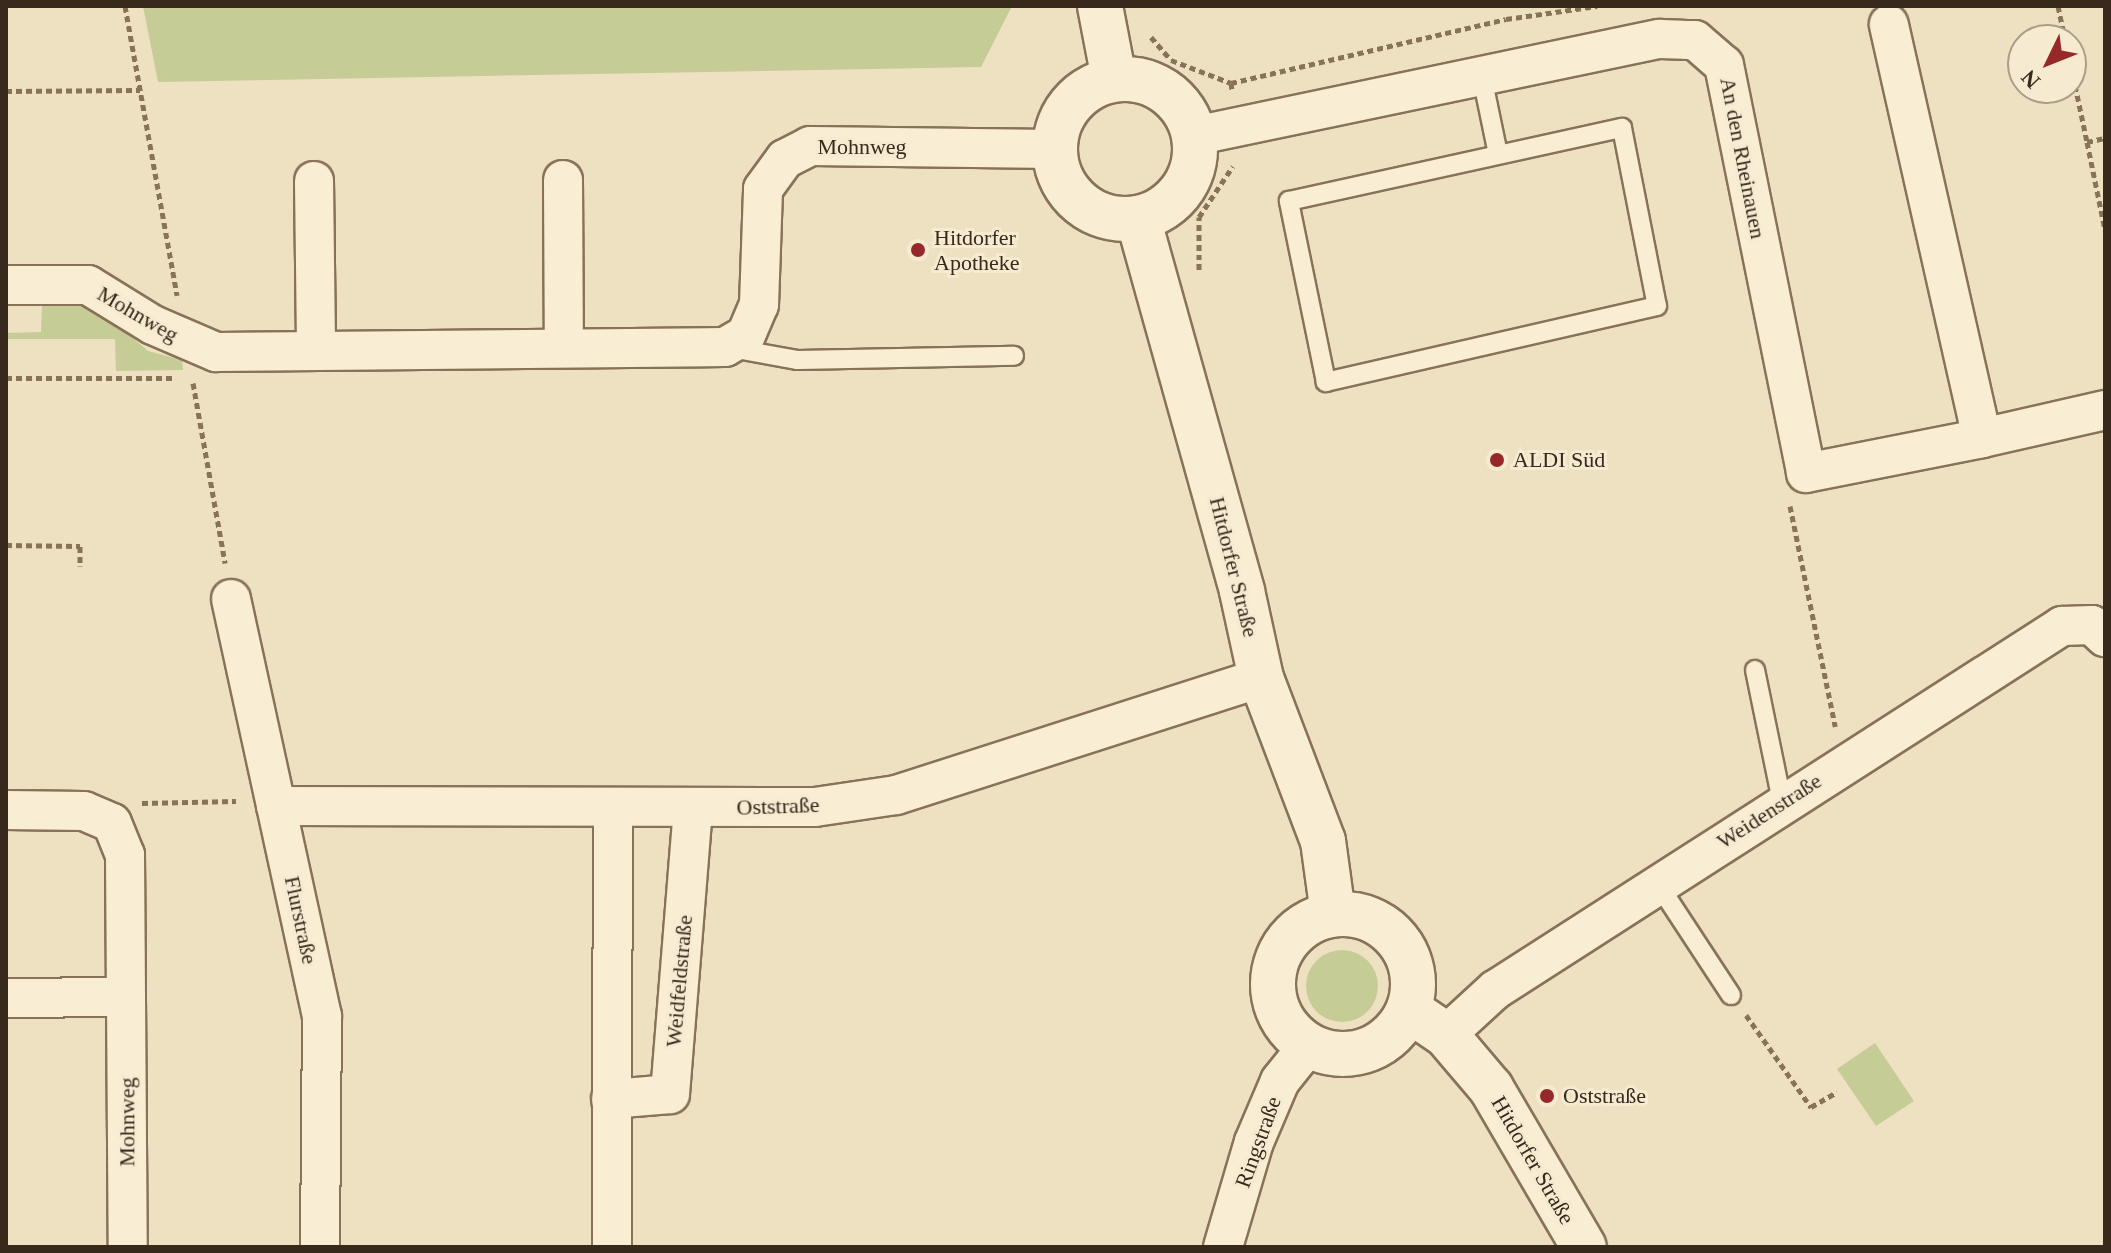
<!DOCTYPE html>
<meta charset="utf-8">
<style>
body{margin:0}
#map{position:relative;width:2111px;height:1253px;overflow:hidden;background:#eee1c1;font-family:Georgia,serif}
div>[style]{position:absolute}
.green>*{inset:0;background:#c6cc95}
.round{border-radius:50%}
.path>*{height:5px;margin-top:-2.5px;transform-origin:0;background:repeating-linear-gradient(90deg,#887258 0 6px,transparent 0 10px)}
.roads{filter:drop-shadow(2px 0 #887258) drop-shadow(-2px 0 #887258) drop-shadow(0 2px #887258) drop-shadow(0 -2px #887258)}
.service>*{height:18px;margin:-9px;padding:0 9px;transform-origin:9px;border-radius:9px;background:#f9eed4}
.minor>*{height:38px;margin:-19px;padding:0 19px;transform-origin:19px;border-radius:19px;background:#f9eed4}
.tertiary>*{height:44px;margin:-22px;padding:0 22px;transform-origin:22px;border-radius:22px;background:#f9eed4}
.tertiary>.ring{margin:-22px;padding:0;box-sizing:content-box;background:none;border:44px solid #f9eed4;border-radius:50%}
.dots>*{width:22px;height:22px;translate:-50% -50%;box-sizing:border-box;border:4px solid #f6ebd1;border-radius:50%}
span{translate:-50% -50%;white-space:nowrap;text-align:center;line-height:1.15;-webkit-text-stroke:6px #f6ebd1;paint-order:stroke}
.street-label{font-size:22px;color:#372a1d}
.poi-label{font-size:22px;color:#372a1d}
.left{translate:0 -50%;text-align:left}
.frame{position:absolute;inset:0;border:8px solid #372a1d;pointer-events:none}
.north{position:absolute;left:2007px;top:24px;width:80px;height:80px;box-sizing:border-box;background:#f6ebd1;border:2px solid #aa9e89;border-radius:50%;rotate:227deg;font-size:22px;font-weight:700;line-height:32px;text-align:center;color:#372a1d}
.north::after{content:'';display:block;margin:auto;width:28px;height:36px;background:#972829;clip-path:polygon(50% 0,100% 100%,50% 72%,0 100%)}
</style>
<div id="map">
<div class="green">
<div style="clip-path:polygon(143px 6px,1012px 6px,981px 67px,158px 82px)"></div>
<div style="clip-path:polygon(76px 303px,98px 308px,148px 351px,182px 360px,183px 370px,116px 371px,115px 339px,6px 339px,6px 333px,41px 332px,42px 305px)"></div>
<div class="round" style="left:1306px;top:950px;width:72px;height:72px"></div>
<div style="clip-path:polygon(1875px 1043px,1914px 1101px,1876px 1126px,1837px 1069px)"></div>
</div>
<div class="path">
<div style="left:125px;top:6px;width:294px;rotate:79.8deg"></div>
<div style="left:2058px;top:6px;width:35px;rotate:78deg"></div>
<div style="left:1151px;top:37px;width:30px;rotate:49deg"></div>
<div style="left:1171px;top:60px;width:64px;rotate:21deg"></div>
<div style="left:1231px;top:83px;width:7px;rotate:82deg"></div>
<div style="left:2071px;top:66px;width:78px;rotate:78.1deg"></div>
<div style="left:2087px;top:142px;width:18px;rotate:-13deg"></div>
<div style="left:1231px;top:83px;width:282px;rotate:-13.1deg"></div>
<div style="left:1506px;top:19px;width:92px;rotate:-8.1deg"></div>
<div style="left:6px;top:91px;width:134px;rotate:-0.4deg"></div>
<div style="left:2087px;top:142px;width:90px;rotate:78.4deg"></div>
<div style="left:1199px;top:270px;width:53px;rotate:-90deg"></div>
<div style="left:1199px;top:217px;width:61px;rotate:-56.3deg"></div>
<div style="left:6px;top:378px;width:169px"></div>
<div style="left:193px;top:383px;width:183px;rotate:79.9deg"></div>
<div style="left:1790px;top:506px;width:225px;rotate:78.4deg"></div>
<div style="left:6px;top:545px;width:74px;rotate:0.8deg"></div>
<div style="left:80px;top:546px;width:20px;rotate:90deg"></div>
<div style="left:142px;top:803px;width:94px;rotate:-1.2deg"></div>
<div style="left:1746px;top:1015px;width:113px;rotate:54.8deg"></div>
<div style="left:1811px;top:1107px;width:30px;rotate:-30deg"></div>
</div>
<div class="roads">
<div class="service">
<div style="left:1482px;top:77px;width:79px;rotate:78.3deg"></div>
<div style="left:1622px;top:128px;width:181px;rotate:78.9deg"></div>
<div style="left:1657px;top:306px;width:340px;rotate:167.1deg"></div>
<div style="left:1326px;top:382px;width:185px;rotate:-101.6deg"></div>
<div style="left:1289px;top:201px;width:341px;rotate:-12.4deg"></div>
<div style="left:731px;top:348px;width:68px;rotate:10.2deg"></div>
<div style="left:798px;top:360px;width:216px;rotate:-1.1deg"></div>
<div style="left:1755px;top:670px;width:135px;rotate:78.4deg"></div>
<div style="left:1658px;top:884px;width:133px;rotate:56.7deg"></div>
</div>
<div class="minor">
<div style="left:1194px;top:136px;width:476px;rotate:-11.8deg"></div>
<div style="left:1660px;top:39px;width:35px;rotate:2deg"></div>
<div style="left:1695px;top:40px;width:38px;rotate:41deg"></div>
<div style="left:1724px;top:65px;width:416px;rotate:78.6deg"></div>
<div style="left:1806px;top:473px;width:179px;rotate:-11.2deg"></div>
<div style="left:1982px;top:438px;width:424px;rotate:-102.7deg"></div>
<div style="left:563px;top:180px;width:168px;rotate:89.7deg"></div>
<div style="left:314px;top:181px;width:170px;rotate:89.3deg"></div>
<div style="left:6px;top:285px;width:82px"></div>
<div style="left:88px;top:285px;width:76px;rotate:31.6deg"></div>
<div style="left:153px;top:325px;width:69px;rotate:23.2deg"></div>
<div style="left:216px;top:352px;width:509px;rotate:-0.56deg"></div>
<div style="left:725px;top:347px;width:24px;rotate:-30deg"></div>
<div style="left:746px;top:335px;width:33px;rotate:-67deg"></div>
<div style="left:759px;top:305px;width:116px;rotate:-88deg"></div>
<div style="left:763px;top:189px;width:37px;rotate:-54deg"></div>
<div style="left:785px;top:159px;width:28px;rotate:-27deg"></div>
<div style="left:810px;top:146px;width:245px;rotate:0.7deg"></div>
<div style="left:1982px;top:438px;width:126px;rotate:-12.8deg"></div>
<div style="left:231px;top:599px;width:427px;rotate:77.7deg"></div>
<div style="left:322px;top:1016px;width:231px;rotate:90.5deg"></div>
<div style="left:276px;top:806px;width:539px;rotate:0.11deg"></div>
<div style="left:815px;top:807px;width:82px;rotate:-8.4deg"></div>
<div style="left:896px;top:795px;width:383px;rotate:-17.8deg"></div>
<div style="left:6px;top:810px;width:78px;rotate:0.7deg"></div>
<div style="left:84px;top:811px;width:30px;rotate:23deg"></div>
<div style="left:112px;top:823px;width:35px;rotate:68deg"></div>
<div style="left:125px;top:855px;width:392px;rotate:89.6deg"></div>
<div style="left:6px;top:998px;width:120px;rotate:-0.5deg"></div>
<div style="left:1446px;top:1035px;width:67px;rotate:-42.6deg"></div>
<div style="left:1495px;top:990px;width:674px;rotate:-32.7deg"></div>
<div style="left:2062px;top:626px;width:30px;rotate:-2deg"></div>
<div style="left:2092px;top:625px;width:18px;rotate:43deg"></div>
<div style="left:611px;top:1099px;width:59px;rotate:-4.8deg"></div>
<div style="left:670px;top:1094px;width:286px;rotate:-85.4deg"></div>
<div style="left:612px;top:1247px;width:438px;rotate:-89.9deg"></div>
<div style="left:1223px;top:1247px;width:109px;rotate:-73.6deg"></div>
<div style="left:1254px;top:1142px;width:66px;rotate:-66.9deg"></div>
<div style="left:1280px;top:1081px;width:45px;rotate:-51.3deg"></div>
</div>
<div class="tertiary">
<div style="left:1100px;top:6px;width:74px;rotate:79.1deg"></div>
<div class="ring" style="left:1055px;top:79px;width:96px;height:96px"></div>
<div style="left:1138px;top:218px;width:387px;rotate:74.4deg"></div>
<div style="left:1242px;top:591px;width:89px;rotate:77.7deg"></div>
<div style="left:1261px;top:678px;width:174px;rotate:69.2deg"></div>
<div style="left:1323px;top:841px;width:74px;rotate:82.2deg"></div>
<div class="ring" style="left:1273px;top:914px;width:96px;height:96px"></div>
<div style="left:1409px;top:1010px;width:45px;rotate:34deg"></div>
<div style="left:1446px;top:1035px;width:70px;rotate:49.7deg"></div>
<div style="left:1491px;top:1088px;width:184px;rotate:59.7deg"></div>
</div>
</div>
<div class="dots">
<div style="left:918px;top:250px;background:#972829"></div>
<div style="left:1497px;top:460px;background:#972829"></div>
<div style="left:1547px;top:1096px;background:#972829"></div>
</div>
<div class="street-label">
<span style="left:862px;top:147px">Mohnweg</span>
<span style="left:1743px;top:158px;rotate:79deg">An den Rheinauen</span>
<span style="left:138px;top:314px;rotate:30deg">Mohnweg</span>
<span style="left:1234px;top:567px;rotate:76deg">Hitdorfer Straße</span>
<span style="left:778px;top:806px;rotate:-2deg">Oststraße</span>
<span style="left:1769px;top:811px;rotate:-33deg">Weidenstraße</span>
<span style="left:301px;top:920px;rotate:78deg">Flurstraße</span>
<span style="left:679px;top:981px;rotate:-85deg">Weidfeldstraße</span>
<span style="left:127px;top:1122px;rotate:-90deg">Mohnweg</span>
<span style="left:1258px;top:1142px;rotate:-70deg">Ringstraße</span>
<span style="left:1533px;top:1160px;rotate:60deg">Hitdorfer Straße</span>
</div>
<div class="poi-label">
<span class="left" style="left:934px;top:250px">Hitdorfer<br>Apotheke</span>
<span class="left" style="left:1513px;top:460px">ALDI Süd</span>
<span class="left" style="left:1563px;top:1096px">Oststraße</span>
</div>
<div class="frame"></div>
<div class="north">N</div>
</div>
